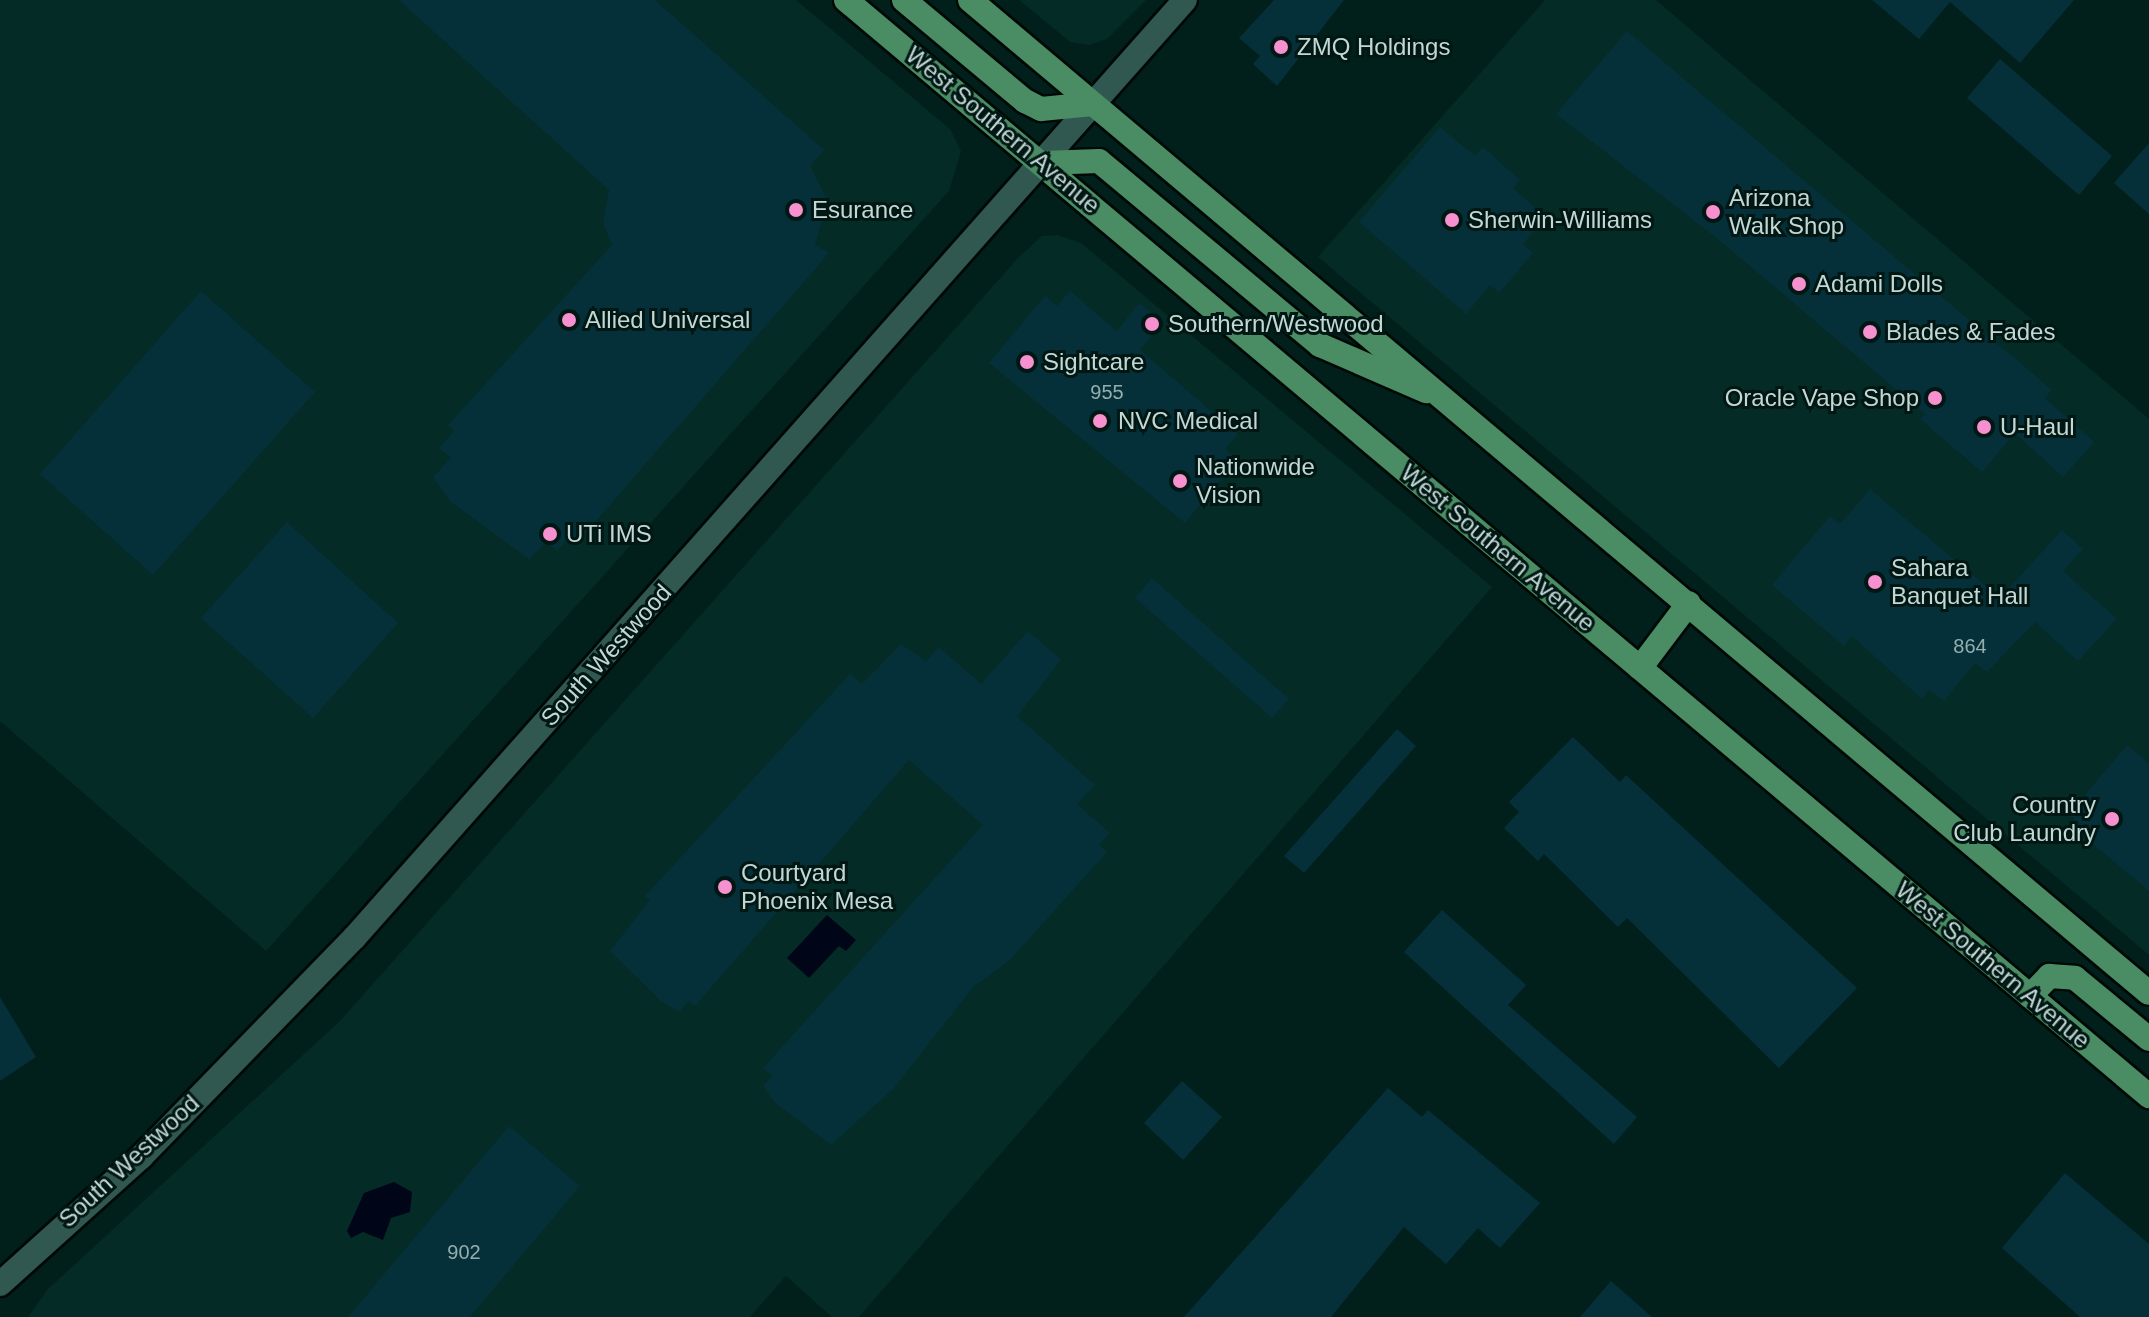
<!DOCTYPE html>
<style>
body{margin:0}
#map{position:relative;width:2149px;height:1317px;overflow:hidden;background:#01201c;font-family:Arial,sans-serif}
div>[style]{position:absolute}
.built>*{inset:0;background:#042b25}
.water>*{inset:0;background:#000618}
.building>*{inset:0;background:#053039}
.roads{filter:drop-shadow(2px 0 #000906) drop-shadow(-2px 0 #000906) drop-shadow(0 2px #000906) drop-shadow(0 -2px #000906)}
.minor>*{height:24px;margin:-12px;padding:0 12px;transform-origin:12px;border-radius:12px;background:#305851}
.major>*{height:24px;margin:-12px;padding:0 12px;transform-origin:12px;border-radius:12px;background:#4a8c63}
.dots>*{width:22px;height:22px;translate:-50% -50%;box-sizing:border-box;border:4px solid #001713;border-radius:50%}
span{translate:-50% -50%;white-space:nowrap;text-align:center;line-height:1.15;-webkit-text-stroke:6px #001713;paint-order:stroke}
.number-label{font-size:20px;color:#94aead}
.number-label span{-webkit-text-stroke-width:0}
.poi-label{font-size:24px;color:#c3d8d4}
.left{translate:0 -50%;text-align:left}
.right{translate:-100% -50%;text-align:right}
.street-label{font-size:24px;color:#c3d8d4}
</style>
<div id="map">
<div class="built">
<div style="clip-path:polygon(0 0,796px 0,950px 129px,961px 151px,949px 191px,266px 951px,0 721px)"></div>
<div style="clip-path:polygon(1019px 0,1146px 0,1107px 39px,1089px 45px,1070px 42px)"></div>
<div style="clip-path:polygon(1545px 0,1656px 0,2149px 419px,2149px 955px,1318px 257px)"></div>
<div style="clip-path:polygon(1057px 235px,1081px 243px,1492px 587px,859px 1317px,832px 1317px,786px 1276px,750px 1317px,28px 1317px,48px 1289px,340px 1021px,1018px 258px,1042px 236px)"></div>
</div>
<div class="water">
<div style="clip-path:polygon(827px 915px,856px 940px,846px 951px,839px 946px,809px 978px,787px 958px)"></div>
<div style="clip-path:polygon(394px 1182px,412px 1192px,410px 1212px,391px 1218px,383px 1240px,363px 1232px,351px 1238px,347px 1231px,364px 1193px)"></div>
</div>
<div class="building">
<div style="clip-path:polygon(399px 0,655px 0,824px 150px,810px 166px,827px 200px,815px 245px,829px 253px,576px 544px,569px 537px,557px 551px,547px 541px,529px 559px,451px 502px,433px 477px,451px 458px,439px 448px,454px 431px,448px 425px,612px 245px,603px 223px,609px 190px)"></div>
<div style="clip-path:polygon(1274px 0,1344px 0,1277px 86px,1253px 64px,1260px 56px,1239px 38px)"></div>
<div style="clip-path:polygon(1872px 0,2074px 0,2020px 63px,1950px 2px,1919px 39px)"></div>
<div style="clip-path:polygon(1627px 31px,2052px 390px,2045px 398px,2094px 442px,2063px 477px,2015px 433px,1982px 472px,1920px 419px,1925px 414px,1718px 239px,1556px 114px)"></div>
<div style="clip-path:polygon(2000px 59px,2112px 156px,2079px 195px,1967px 98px)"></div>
<div style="clip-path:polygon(1440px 127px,1475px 156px,1483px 147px,1520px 180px,1513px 188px,1545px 217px,1523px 244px,1533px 253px,1499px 293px,1490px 285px,1466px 314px,1359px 222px)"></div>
<div style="clip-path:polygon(2149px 143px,2149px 214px,2114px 183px)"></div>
<div style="clip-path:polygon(201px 291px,315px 392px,153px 575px,40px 474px)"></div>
<div style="clip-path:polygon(1070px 291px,1117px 331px,1139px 303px,1163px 322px,1140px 350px,1238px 434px,1225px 449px,1238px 459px,1185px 523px,989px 363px,1045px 296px,1057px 306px)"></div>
<div style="clip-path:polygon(1870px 489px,2000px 598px,2062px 530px,2083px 549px,2063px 571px,2117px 619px,2078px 661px,2035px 622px,1987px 672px,1975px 663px,1944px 701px,1929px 690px,1922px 699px,1852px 636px,1844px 646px,1772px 585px,1830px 516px,1840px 524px)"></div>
<div style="clip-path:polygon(287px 522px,398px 623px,313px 718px,201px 618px)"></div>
<div style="clip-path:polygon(1152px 578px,1289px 699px,1272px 718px,1135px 598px)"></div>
<div style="clip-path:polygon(1028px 631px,1061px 660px,1017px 716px,1095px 785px,1077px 804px,1110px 833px,1099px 845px,1107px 852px,1009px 961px,973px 987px,894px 1088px,831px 1145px,775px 1103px,763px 1086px,772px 1076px,763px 1068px,983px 825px,909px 760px,695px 1006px,689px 1001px,679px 1012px,660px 1000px,610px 951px,650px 900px,645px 896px,850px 674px,862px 684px,901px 644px,926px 661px,939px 647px,981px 684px)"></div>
<div style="clip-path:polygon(1397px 729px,1416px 746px,1304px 873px,1284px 856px)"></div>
<div style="clip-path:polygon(1573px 737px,1620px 782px,1626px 775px,1857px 988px,1779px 1068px,1627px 918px,1618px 927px,1544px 854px,1538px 861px,1504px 828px,1519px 812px,1509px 802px)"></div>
<div style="clip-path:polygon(2127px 745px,2149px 764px,2149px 891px,2075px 829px,2079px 823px,2069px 814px)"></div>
<div style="clip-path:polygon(1442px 910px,1526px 985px,1508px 1005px,1637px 1117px,1614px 1144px,1404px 952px)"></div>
<div style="clip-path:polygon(0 997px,36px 1057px,0 1081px)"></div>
<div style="clip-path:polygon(1182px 1081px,1222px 1117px,1183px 1160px,1144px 1123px)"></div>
<div style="clip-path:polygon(1388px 1088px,1422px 1117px,1428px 1110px,1540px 1203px,1500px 1248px,1478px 1228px,1446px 1264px,1404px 1227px,1331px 1317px,1184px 1317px)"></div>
<div style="clip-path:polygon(509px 1126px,580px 1186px,470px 1317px,348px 1317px)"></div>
<div style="clip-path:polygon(2065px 1173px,2149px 1244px,2149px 1317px,2080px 1317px,2002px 1248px)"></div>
<div style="clip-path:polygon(1611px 1281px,1652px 1317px,1580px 1317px)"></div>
</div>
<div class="roads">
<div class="minor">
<div style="left:0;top:1284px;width:190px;rotate:-42deg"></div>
<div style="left:141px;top:1157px;width:305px;rotate:-45.8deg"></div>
<div style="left:354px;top:938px;width:1253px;rotate:-48.46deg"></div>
</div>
<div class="major">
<div style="left:846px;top:0;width:1703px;rotate:40.07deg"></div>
<div style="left:904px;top:0;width:158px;rotate:39.9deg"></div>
<div style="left:1025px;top:101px;width:18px;rotate:27deg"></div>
<div style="left:1041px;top:109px;width:52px;rotate:-5.5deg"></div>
<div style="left:970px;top:0;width:1541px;rotate:40.11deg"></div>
<div style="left:1043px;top:163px;width:56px;rotate:-2deg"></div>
<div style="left:1099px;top:161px;width:288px;rotate:39.8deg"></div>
<div style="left:1320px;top:345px;width:116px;rotate:23.5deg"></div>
<div style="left:1640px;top:668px;width:81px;rotate:-53deg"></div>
<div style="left:2030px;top:996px;width:28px;rotate:-46deg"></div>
<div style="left:2049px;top:976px;width:26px;rotate:4deg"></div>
<div style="left:2075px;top:978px;width:96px;rotate:39.5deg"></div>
</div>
</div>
<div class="dots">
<div style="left:1281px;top:47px;background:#f790ce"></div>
<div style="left:796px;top:210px;background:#f790ce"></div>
<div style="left:1713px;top:212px;background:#f790ce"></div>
<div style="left:1452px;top:220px;background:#f790ce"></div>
<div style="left:1799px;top:284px;background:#f790ce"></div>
<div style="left:569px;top:320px;background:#f790ce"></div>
<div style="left:1152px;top:324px;background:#f790ce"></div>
<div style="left:1870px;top:332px;background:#f790ce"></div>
<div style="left:1027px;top:362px;background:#f790ce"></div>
<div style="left:1935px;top:398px;background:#f790ce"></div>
<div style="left:1100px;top:421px;background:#f790ce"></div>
<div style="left:1984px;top:427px;background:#f790ce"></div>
<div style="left:1180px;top:481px;background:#f790ce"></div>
<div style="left:550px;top:534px;background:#f790ce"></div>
<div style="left:1875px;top:582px;background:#f790ce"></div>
<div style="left:2112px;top:819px;background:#f790ce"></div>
<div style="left:725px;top:887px;background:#f790ce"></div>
</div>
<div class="number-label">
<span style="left:1107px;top:392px">955</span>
<span style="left:1970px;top:646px">864</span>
<span style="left:464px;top:1252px">902</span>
</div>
<div class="poi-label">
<span class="left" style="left:1297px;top:47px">ZMQ Holdings</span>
<span class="left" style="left:1729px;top:212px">Arizona<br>Walk Shop</span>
<span class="left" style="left:812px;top:210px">Esurance</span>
<span class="left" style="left:1468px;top:220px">Sherwin-Williams</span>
<span class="left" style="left:1815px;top:284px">Adami Dolls</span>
<span class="left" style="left:585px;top:320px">Allied Universal</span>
<span class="left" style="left:1168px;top:324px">Southern/Westwood</span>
<span class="left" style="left:1886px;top:332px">Blades &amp; Fades</span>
<span class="left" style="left:1043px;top:362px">Sightcare</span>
<span class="right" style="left:1919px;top:398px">Oracle Vape Shop</span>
<span class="left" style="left:1118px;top:421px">NVC Medical</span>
<span class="left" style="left:2000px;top:427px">U-Haul</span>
<span class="left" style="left:1196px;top:481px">Nationwide<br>Vision</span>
<span class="left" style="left:566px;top:534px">UTi IMS</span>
<span class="left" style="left:1891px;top:582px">Sahara<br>Banquet Hall</span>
<span class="right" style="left:2096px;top:819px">Country<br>Club Laundry</span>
<span class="left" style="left:741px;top:887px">Courtyard<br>Phoenix Mesa</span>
</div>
<div class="street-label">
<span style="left:1003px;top:130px;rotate:40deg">West Southern Avenue</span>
<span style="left:1498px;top:548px;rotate:40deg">West Southern Avenue</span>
<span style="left:606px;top:655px;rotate:-48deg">South Westwood</span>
<span style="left:1993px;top:965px;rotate:40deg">West Southern Avenue</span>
<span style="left:129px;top:1161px;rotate:-43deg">South Westwood</span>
</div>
</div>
